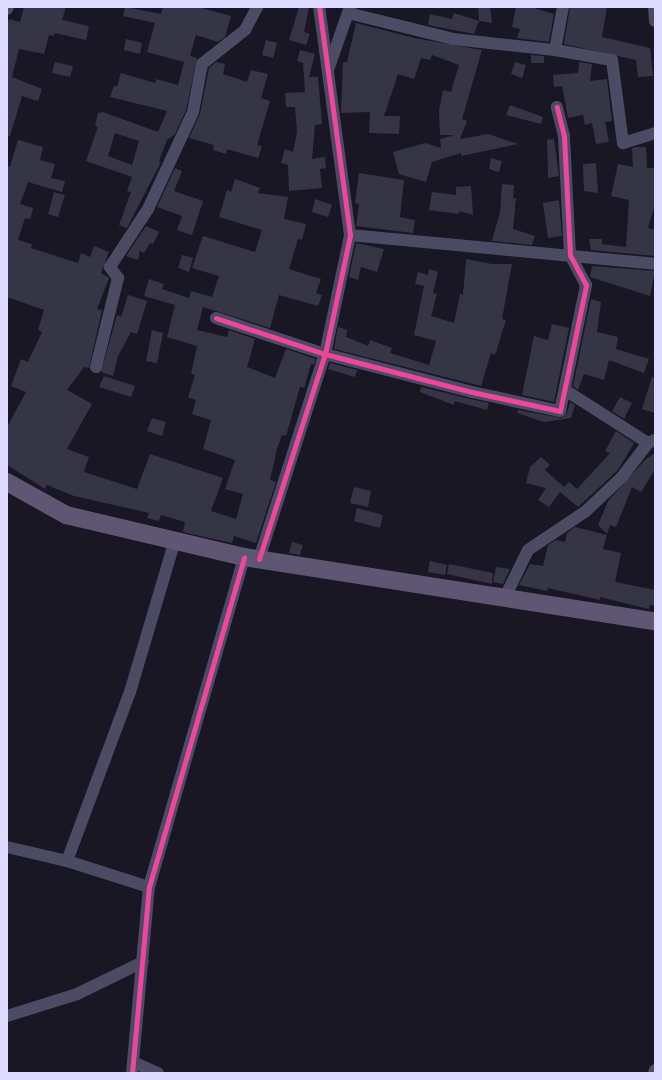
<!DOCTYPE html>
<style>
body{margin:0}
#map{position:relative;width:662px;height:1080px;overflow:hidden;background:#181723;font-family:"Noto Sans",sans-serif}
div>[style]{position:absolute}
.building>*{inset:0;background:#363545}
.street>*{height:12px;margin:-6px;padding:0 6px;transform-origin:6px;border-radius:6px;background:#4c4b64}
.primary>*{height:18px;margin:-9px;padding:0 9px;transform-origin:9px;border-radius:9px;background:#5f5674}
.cycleway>*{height:5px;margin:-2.5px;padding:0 2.5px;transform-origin:2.5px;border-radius:2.5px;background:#ed469a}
span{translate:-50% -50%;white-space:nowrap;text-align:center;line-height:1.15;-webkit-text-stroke:4px #141129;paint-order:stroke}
.frame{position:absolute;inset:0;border:8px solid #ddd9ff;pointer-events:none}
</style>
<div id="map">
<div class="building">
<div style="clip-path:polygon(24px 7px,66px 7px,62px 20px,89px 26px,86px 40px,55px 33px,54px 36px,49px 35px,44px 54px,19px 49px,12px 77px,42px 89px,38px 101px,22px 96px,10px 136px,7px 136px,7px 26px,9px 19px,20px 22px)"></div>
<div style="clip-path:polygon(evenodd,125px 7px,161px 14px,163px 7px,198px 7px,231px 16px,225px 37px,218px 42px,196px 35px,190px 56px,197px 58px,186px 110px,175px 134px,167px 140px,159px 161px,161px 162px,127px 228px,119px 225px,131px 192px,127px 191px,132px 177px,86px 161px,98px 127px,95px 126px,98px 113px,103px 112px,158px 132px,167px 111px,110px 97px,114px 86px,117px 86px,121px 73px,155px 83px,156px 79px,178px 85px,184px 62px,147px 52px,155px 23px,123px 16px,125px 7px,115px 133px,139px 141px,132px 165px,108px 156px,115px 133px)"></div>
<div style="clip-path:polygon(299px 7px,309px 7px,304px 32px,310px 34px,306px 45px,289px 40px)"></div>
<div style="clip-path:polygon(478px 7px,490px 7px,492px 23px,479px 21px)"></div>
<div style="clip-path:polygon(516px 7px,531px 7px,554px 14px,549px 42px,517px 38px,520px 29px,512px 27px)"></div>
<div style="clip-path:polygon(570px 7px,607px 7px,602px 37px,650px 48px,653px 76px,638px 77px,636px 60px,564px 44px)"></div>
<div style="clip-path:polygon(454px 13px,479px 21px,474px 34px,428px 25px,430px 14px,452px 19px)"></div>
<div style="clip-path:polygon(356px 23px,414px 38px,482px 50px,462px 119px,467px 121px,460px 139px,488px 134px,518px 144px,461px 156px,461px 153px,432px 162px,426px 182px,399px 174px,393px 152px,425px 143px,441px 148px,440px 139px,455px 135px,440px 135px,439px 111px,443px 90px,451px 92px,459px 65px,432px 55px,430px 60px,421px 58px,414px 79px,398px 74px,384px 116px,400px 116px,399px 134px,369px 133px,370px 112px,341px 113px,343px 62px,347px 62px)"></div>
<div style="clip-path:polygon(126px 39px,142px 43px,140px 54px,124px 50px)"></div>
<div style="clip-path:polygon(266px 40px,277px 43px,273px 58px,262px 55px)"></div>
<div style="clip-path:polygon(300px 50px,315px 54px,309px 77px,318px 77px,322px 124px,315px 125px,312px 159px,325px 157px,326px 168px,320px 169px,322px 188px,289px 191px,288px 165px,281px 163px,285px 149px,293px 152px,297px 132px,295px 107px,286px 107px,285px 93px,305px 92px,303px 63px,297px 61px)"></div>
<div style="clip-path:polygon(531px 55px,544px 56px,544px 63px,531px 63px)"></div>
<div style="clip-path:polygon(55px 62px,73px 66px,70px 77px,52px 73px)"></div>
<div style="clip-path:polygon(216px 62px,225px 64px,223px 74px,247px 82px,251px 70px,268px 74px,261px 98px,270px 101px,257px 145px,262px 146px,258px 158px,227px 149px,226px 154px,213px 150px,214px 145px,189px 138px,200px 114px,209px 68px)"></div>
<div style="clip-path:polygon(515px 62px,526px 65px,522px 78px,511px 74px)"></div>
<div style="clip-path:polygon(579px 62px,592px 64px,590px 81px,607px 79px,612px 121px,605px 122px,609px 142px,596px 144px,592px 123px,585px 125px,583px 115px,568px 118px,562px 86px,554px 87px,553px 75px,578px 73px)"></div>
<div style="clip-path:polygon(510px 105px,543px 117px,541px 124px,506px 115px)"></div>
<div style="clip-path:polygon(554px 139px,559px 176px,548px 178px,547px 140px)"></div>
<div style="clip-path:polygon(18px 140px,43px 147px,40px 160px,55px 164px,51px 178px,65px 181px,62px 192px,28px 182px,20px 204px,33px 208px,30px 219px,25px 218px,18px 240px,32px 244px,31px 248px,78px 263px,81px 253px,90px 257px,94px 246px,109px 252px,101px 273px,109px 278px,97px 309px,102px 310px,89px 368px,84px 367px,67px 390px,92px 404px,67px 449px,89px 457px,84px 472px,137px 489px,150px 454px,223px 478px,211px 511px,236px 519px,243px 494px,225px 489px,235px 460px,203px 449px,211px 420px,192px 414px,196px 400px,188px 397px,195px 375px,191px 374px,197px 346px,167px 337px,175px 305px,144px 296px,149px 279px,164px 284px,162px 289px,189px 298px,191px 291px,212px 297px,219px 276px,192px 268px,203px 236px,255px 252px,262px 230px,219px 217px,227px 190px,231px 192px,235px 179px,260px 188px,258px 193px,288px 197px,284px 219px,306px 224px,302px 240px,298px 239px,289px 269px,321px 279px,316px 293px,322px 295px,318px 306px,279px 295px,270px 328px,203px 307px,197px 330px,227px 337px,229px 330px,255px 339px,247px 367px,275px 378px,286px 349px,316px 359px,314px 365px,311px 364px,304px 388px,300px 387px,286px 436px,282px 435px,277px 449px,270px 480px,276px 482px,256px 543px,234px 536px,232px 543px,183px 532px,185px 522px,161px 515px,159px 521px,147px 518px,149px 513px,74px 496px,47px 485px,45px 489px,7px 465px,7px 427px,26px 392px,11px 386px,21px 359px,28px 362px,42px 332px,38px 330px,44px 310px,7px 297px,7px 166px,10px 167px)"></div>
<div style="clip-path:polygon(635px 147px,646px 147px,647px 168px,655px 168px,655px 204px,648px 228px,655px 230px,655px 256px,591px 250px,589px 239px,602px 239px,602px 244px,626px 247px,629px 200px,611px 196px,618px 164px,633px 167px,632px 148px)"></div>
<div style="clip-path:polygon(491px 158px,502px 161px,499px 172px,489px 169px)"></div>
<div style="clip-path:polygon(596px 163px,598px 193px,584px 191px,583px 164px)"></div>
<div style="clip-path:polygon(175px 168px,182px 171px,174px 191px,203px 201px,192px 235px,177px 230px,182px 216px,157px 207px)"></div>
<div style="clip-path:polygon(359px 173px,404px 180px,400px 217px,415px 220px,413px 233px,356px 226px,359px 204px,355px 203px)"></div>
<div style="clip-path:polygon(502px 184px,514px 185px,513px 198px,516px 198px,513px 229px,535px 236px,532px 245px,492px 241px,500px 212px)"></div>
<div style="clip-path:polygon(471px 186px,473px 215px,459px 211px,459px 214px,429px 210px,432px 192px,456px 195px,456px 187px)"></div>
<div style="clip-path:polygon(54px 192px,65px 195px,58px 217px,48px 214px)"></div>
<div style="clip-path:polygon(315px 199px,332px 205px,328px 217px,312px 212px)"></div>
<div style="clip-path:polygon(559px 200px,562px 236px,548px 238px,543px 203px)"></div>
<div style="clip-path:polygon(146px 226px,159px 232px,153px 244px,150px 243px,144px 253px,140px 251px,138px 260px,126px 256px)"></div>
<div style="clip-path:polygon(356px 243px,384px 249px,377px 272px,361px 267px,358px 280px,349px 277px)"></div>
<div style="clip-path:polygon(182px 255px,193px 258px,189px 272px,178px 268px)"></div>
<div style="clip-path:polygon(466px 259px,492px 264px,512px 264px,502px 319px,506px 320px,495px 355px,491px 353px,481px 386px,334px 349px,338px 327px,347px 330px,346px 337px,368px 346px,370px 340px,392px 348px,390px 353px,429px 365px,436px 341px,414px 335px,424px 286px,415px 284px,418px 272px,428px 275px,429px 269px,438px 272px,433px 293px,437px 294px,431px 316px,454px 323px,460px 294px,463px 295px)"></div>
<div style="clip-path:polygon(592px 266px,655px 271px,650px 296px,590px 277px)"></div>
<div style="clip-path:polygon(128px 295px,147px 301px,137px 334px,131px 332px,118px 356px,113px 376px,101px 372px,117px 315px,121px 317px)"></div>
<div style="clip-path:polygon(591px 299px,601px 302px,597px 332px,618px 337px,616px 349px,649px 359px,644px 373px,609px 360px,604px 380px,584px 374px,578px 390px,573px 386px)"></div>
<div style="clip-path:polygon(552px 324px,569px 328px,554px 402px,522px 395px,534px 336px,548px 340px)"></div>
<div style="clip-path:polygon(152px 330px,163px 333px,157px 363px,146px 361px)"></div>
<div style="clip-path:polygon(330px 363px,357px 370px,355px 377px,328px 369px)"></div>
<div style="clip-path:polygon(104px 376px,135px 386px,131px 397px,99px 387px)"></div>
<div style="clip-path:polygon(652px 377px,655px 377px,655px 413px,642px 409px)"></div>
<div style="clip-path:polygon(421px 387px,470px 399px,489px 403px,487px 410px,455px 401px,454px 405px,420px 392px)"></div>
<div style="clip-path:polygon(620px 397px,632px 403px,624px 419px,612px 411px)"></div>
<div style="clip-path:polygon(570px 402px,575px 405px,571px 418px,544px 422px,517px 413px,518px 410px,562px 418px,567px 413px)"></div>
<div style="clip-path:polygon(152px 418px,166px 422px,162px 436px,147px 431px)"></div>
<div style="clip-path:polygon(616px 431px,634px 443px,618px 470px,578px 507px,560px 492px,549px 507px,538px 500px,546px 488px,526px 483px,530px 467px,541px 457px,550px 465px,545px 470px,564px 487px,569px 482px,577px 489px,610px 453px,605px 451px)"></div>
<div style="clip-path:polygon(655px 453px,655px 469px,641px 492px,632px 487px,616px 527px,610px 525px,607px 534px,598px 525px,608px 501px,645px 460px)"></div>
<div style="clip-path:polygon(354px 487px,371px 491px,368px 507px,350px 503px)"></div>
<div style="clip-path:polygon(357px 508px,383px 515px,380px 528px,354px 521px)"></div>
<div style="clip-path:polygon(575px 527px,607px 535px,603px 549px,621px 553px,615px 582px,655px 590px,655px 606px,650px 605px,649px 609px,600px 597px,600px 600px,548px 588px,547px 591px,519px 585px,530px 564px,543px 566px,548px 545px,556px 540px,565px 542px,567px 533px)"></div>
<div style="clip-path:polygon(292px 542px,303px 545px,300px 555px,289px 553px)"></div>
<div style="clip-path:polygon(430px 561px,447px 565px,445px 575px,428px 572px)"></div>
<div style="clip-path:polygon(449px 564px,493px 573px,492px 584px,447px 574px)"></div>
<div style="clip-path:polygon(496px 567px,510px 569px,503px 584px,493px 582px)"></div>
</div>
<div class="street">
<div style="left:654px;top:7px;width:14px;rotate:86deg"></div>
<div style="left:7px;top:9px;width:2px;rotate:-63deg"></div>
<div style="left:348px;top:13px;width:108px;rotate:13.9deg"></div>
<div style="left:453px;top:39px;width:103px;rotate:6.2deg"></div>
<div style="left:555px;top:50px;width:44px;rotate:-79.5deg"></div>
<div style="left:555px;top:50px;width:58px;rotate:10deg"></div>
<div style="left:612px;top:60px;width:84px;rotate:82.5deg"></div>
<div style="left:623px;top:143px;width:34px;rotate:-17deg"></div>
<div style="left:328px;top:70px;width:67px;rotate:-70.8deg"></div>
<div style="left:350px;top:235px;width:306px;rotate:5.4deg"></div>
<div style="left:216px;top:318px;width:115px;rotate:18.3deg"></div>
<div style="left:325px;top:354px;width:152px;rotate:14.5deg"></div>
<div style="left:472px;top:392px;width:90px;rotate:12.2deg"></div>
<div style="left:560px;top:411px;width:129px;rotate:-78.3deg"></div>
<div style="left:586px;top:285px;width:34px;rotate:-118deg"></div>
<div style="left:570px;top:255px;width:119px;rotate:-92.9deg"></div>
<div style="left:564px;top:136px;width:30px;rotate:-104deg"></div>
<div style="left:96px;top:367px;width:92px;rotate:-76.1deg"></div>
<div style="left:118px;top:278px;width:14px;rotate:-126deg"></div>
<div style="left:110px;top:267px;width:69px;rotate:-56.8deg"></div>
<div style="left:148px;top:209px;width:107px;rotate:-65.1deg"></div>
<div style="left:193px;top:112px;width:49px;rotate:-79.4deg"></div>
<div style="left:202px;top:64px;width:55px;rotate:-38.3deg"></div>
<div style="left:245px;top:30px;width:26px;rotate:-62deg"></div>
<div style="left:565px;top:390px;width:98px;rotate:32.6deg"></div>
<div style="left:259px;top:559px;width:215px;rotate:-72.2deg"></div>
<div style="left:325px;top:354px;width:122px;rotate:-78.1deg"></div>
<div style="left:350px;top:235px;width:230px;rotate:-97.7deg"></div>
<div style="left:505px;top:597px;width:52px;rotate:-63.9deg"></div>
<div style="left:528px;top:550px;width:70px;rotate:-33.9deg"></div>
<div style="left:586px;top:511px;width:50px;rotate:-43.4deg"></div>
<div style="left:622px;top:477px;width:43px;rotate:-52.6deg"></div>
<div style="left:648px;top:443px;width:8px;rotate:-23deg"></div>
<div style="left:7px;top:847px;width:62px;rotate:13.1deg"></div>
<div style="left:67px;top:861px;width:86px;rotate:17.6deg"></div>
<div style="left:67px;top:861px;width:180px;rotate:-69.6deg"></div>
<div style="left:130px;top:692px;width:159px;rotate:-73.5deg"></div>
<div style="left:7px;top:1016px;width:73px;rotate:-17.4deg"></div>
<div style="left:77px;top:994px;width:73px;rotate:-25.9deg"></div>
<div style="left:133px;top:1062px;width:27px;rotate:24deg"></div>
<div style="left:132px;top:1073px;width:187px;rotate:-84.8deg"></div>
<div style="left:149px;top:887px;width:343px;rotate:-73.9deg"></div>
<div style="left:654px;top:1073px;width:3px;rotate:-72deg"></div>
</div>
<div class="primary">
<div style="left:7px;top:482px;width:68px;rotate:29.2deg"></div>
<div style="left:66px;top:515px;width:183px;rotate:13.3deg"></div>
<div style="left:244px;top:557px;width:416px;rotate:8.9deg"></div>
</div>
<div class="cycleway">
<div style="left:216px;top:318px;width:115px;rotate:18.3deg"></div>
<div style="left:325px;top:354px;width:152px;rotate:14.5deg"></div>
<div style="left:472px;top:392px;width:90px;rotate:12.2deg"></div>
<div style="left:560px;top:411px;width:129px;rotate:-78.3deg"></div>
<div style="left:586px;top:285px;width:34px;rotate:-118deg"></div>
<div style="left:570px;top:255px;width:119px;rotate:-92.9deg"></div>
<div style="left:564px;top:136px;width:30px;rotate:-104deg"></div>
<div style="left:259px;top:559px;width:215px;rotate:-72.2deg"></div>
<div style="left:325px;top:354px;width:122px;rotate:-78.1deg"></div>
<div style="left:350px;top:235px;width:230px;rotate:-97.7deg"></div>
<div style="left:132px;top:1073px;width:187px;rotate:-84.8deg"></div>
<div style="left:149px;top:887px;width:343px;rotate:-73.9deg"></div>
</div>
<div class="frame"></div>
</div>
